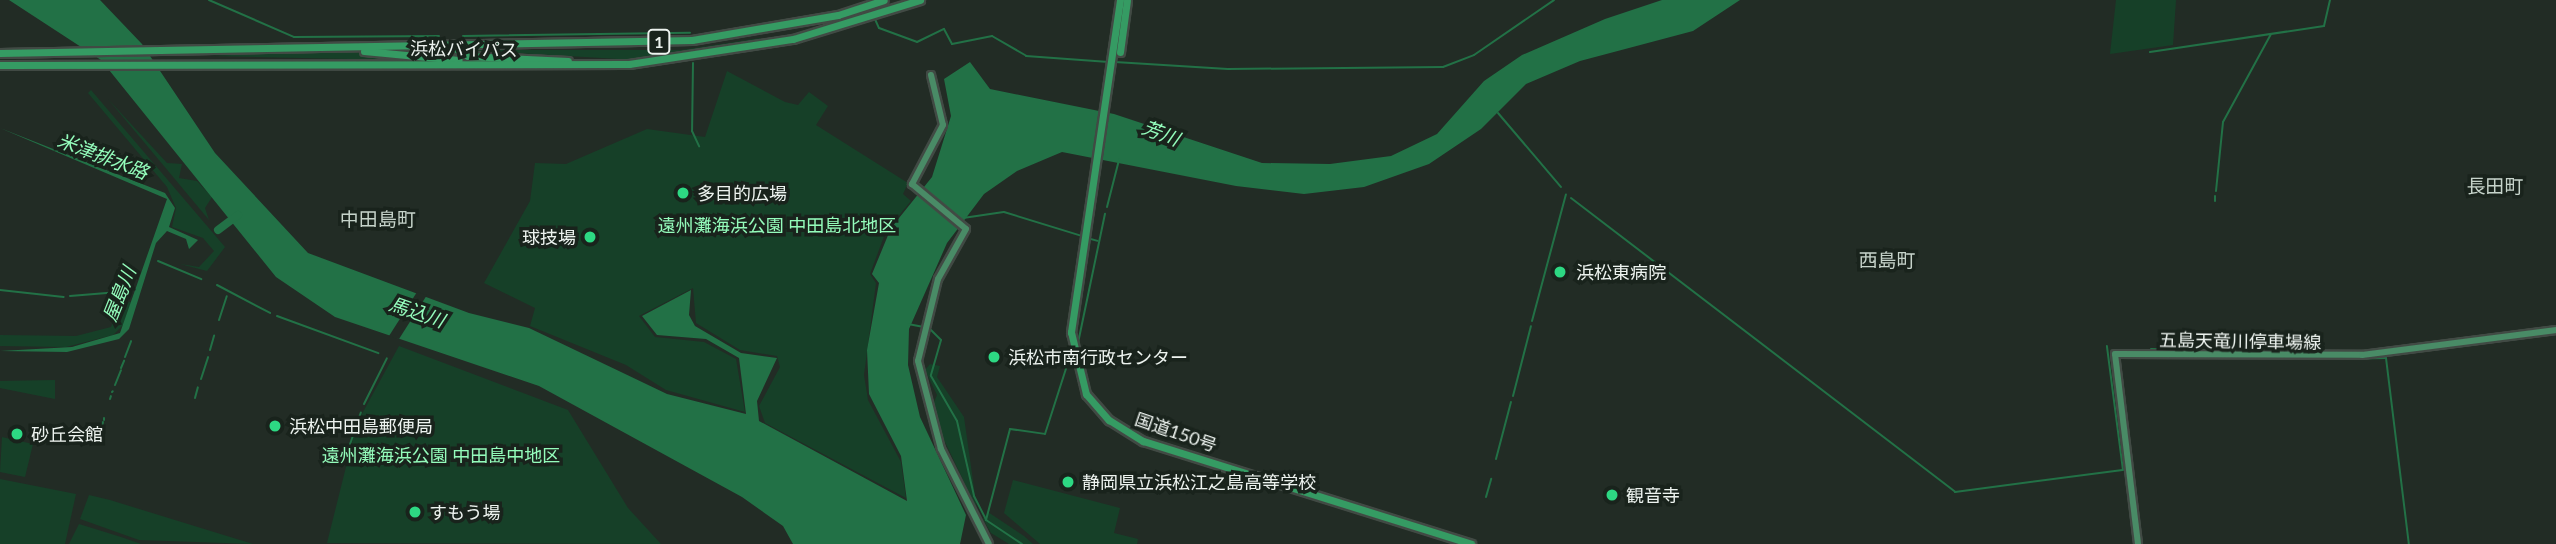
<!DOCTYPE html>
<meta charset="utf-8">
<style>
body{margin:0}
#map{position:relative;width:2556px;height:544px;overflow:hidden;background:#222c25;font-family:Lato,"Noto Sans JP",sans-serif}
div>[style]{position:absolute}
.green>*{inset:0;background:#164028}
.water>*{inset:0;background:#227146}
.pier>*{inset:0;background:#222c25}
.stream>*{height:2px;margin:-1px;padding:0 1px;transform-origin:1px;border-radius:1px;background:#227146}
.river>*{height:8px;margin:-4px;padding:0 4px;transform-origin:4px;border-radius:4px;background:#227146}
.roads{filter:drop-shadow(2px 0 #414a44) drop-shadow(-2px 0 #414a44) drop-shadow(0 2px #414a44) drop-shadow(0 -2px #414a44)}
.major>*{height:6px;margin:-3px;padding:0 3px;transform-origin:3px;border-radius:3px;background:#498b66}
.highway>*{height:7px;margin:-3.5px;padding:0 3.5px;transform-origin:3.5px;border-radius:3.5px;background:#359b63}
.dots>*{width:19px;height:19px;translate:-50% -50%;box-sizing:border-box;border:4px solid #19231c;border-radius:50%}
span{translate:-50% -50%;white-space:nowrap;text-align:center;line-height:1.15;-webkit-text-stroke:7px #19231c;paint-order:stroke}
.shield-label span{padding:2px 5px;background:#19231c;border:2px solid;border-radius:5px;-webkit-text-stroke-width:0}
.shield-label{font-size:16px;color:#edf3ef;font-weight:700}
.street-label{font-size:18px;color:#edf3ef}
.poi-label{font-size:18px;color:#edf3ef}
.left{translate:0 -50%;text-align:left}
.right{translate:-100% -50%;text-align:right}
.park-label{font-size:18px;color:#94fcbb}
.water-label{font-size:19px;color:#94fdbc;font-style:italic}
.neighbourhood-label{font-size:19px;color:#c6d3ca}
</style>
<div id="map">
<div class="green">
<div style="clip-path:polygon(2116px 0,2176px 0,2173px 45px,2110px 54px)"></div>
<div style="clip-path:polygon(760px 38px,762px 41px,635px 60px,468px 50px,681px 50px)"></div>
<div style="clip-path:polygon(352px 52px,441px 61px,210px 56px,273px 53px)"></div>
<div style="clip-path:polygon(727px 71px,785px 102px,798px 105px,809px 92px,828px 106px,816px 125px,908px 183px,903px 194px,911px 201px,886px 231px,870px 274px,876px 283px,864px 375px,868px 400px,901px 462px,906px 498px,765px 423px,759px 406px,780px 367px,777px 356px,740px 350px,696px 323px,693px 288px,639px 316px,655px 337px,704px 342px,736px 359px,745px 412px,666px 390px,626px 365px,530px 326px,535px 308px,484px 283px,530px 201px,535px 163px,566px 164px,647px 129px,705px 137px)"></div>
<div style="clip-path:polygon(91px 90px,225px 247px,207px 271px,180px 264px,199px 267px,214px 251px,203px 238px,172px 227px,176px 208px,167px 187px,88px 93px)"></div>
<div style="clip-path:polygon(108px 99px,167px 163px,182px 164px,179px 178px,197px 181px,212px 197px,205px 208px,209px 220px)"></div>
<div style="clip-path:polygon(124px 301px,131px 302px,125px 323px,113px 335px,66px 347px,0 346px,0 335px,76px 336px,111px 327px)"></div>
<div style="clip-path:polygon(399px 346px,568px 410px,628px 508px,661px 544px,327px 543px,357px 423px)"></div>
<div style="clip-path:polygon(930px 364px,940px 366px,937px 377px,964px 417px,977px 509px,936px 423px,932px 407px,937px 395px,925px 370px)"></div>
<div style="clip-path:polygon(55px 380px,55px 399px,0 388px,0 381px)"></div>
<div style="clip-path:polygon(2px 437px,33px 444px,25px 477px,0 472px)"></div>
<div style="clip-path:polygon(0 479px,76px 494px,65px 544px,0 544px)"></div>
<div style="clip-path:polygon(1013px 480px,1120px 508px,1114px 533px,1138px 539px,1137px 544px,1040px 544px,1004px 513px)"></div>
<div style="clip-path:polygon(89px 495px,110px 500px,253px 544px,139px 540px,80px 519px)"></div>
<div style="clip-path:polygon(988px 512px,1024px 536px,1033px 544px,1009px 544px,991px 533px,983px 519px)"></div>
<div style="clip-path:polygon(79px 524px,121px 537px,141px 544px,69px 544px)"></div>
</div>
<div class="water">
<div style="clip-path:polygon(9px 0,100px 0,142px 44px,215px 153px,308px 253px,469px 313px,529px 328px,667px 394px,746px 414px,739px 358px,706px 339px,657px 335px,642px 316px,691px 290px,689px 315px,695px 326px,741px 353px,777px 358px,757px 401px,759px 421px,907px 501px,901px 456px,869px 394px,867px 350px,879px 283px,872px 274px,891px 228px,932px 177px,951px 116px,944px 79px,970px 62px,990px 89px,1114px 114px,1262px 163px,1330px 164px,1391px 156px,1437px 134px,1484px 81px,1522px 55px,1605px 19px,1662px 0,1740px 0,1693px 31px,1580px 61px,1526px 84px,1481px 129px,1429px 164px,1364px 187px,1304px 194px,1236px 186px,1062px 152px,1017px 171px,984px 194px,947px 243px,909px 329px,908px 365px,920px 417px,966px 515px,960px 544px,793px 544px,783px 526px,742px 497px,539px 386px,335px 317px,276px 277px,101px 60px)"></div>
<div style="clip-path:polygon(0 128px,165px 193px,175px 208px,169px 227px,198px 240px,189px 249px,186px 239px,167px 231px,156px 243px,129px 329px,119px 339px,67px 352px,0 351px,72px 347px,120px 333px,167px 199px)"></div>
</div>
<div class="pier">
<div style="clip-path:polygon(417px 292px,427px 295px,399px 339px,389px 336px)"></div>
</div>
<div class="stream">
<div style="left:209px;top:0;width:93px;rotate:23.5deg"></div>
<div style="left:294px;top:37px;width:145px;rotate:-0.4deg"></div>
<div style="left:874px;top:17px;width:12px;rotate:66deg"></div>
<div style="left:879px;top:28px;width:40px;rotate:20.2deg"></div>
<div style="left:917px;top:42px;width:30px;rotate:-26deg"></div>
<div style="left:944px;top:29px;width:17px;rotate:62deg"></div>
<div style="left:952px;top:44px;width:41px;rotate:-11.3deg"></div>
<div style="left:992px;top:36px;width:39px;rotate:30deg"></div>
<div style="left:1026px;top:56px;width:83px;rotate:4.1deg"></div>
<div style="left:463px;top:36px;width:227px;rotate:-0.8deg"></div>
<div style="left:2150px;top:52px;width:176px;rotate:-8.5deg"></div>
<div style="left:2324px;top:26px;width:27px;rotate:-77deg"></div>
<div style="left:1115px;top:62px;width:113px;rotate:3.5deg"></div>
<div style="left:1228px;top:69px;width:215px;rotate:-0.5deg"></div>
<div style="left:1443px;top:67px;width:33px;rotate:-21deg"></div>
<div style="left:1474px;top:55px;width:97px;rotate:-34.5deg"></div>
<div style="left:693px;top:63px;width:68px;rotate:90.8deg"></div>
<div style="left:692px;top:131px;width:17px;rotate:65deg"></div>
<div style="left:1498px;top:113px;width:97px;rotate:49.6deg"></div>
<div style="left:2216px;top:191px;width:69px;rotate:-84.2deg"></div>
<div style="left:2223px;top:122px;width:100px;rotate:-61.4deg"></div>
<div style="left:1571px;top:198px;width:484px;rotate:37.4deg"></div>
<div style="left:1955px;top:492px;width:169px;rotate:-7.5deg"></div>
<div style="left:2123px;top:470px;width:125px;rotate:-97.4deg"></div>
<div style="left:2215px;top:201px;width:5px;rotate:-90deg"></div>
<div style="left:1107px;top:207px;width:49px;rotate:-75.7deg"></div>
<div style="left:963px;top:218px;width:41px;rotate:-8.3deg"></div>
<div style="left:1004px;top:212px;width:82px;rotate:17.1deg"></div>
<div style="left:1087px;top:238px;width:11px;rotate:15deg"></div>
<div style="left:158px;top:261px;width:47px;rotate:22.7deg"></div>
<div style="left:217px;top:285px;width:60px;rotate:27.8deg"></div>
<div style="left:0;top:290px;width:64px;rotate:6.2deg"></div>
<div style="left:70px;top:296px;width:49px;rotate:-4.7deg"></div>
<div style="left:277px;top:316px;width:108px;rotate:20.1deg"></div>
<div style="left:219px;top:320px;width:25px;rotate:-72deg"></div>
<div style="left:1532px;top:321px;width:131px;rotate:-75deg"></div>
<div style="left:908px;top:324px;width:16px;rotate:11deg"></div>
<div style="left:929px;top:328px;width:17px;rotate:45deg"></div>
<div style="left:941px;top:340px;width:37px;rotate:106deg"></div>
<div style="left:931px;top:376px;width:52px;rotate:60deg"></div>
<div style="left:957px;top:421px;width:77px;rotate:77.2deg"></div>
<div style="left:974px;top:496px;width:27px;rotate:63deg"></div>
<div style="left:986px;top:520px;width:43px;rotate:33.7deg"></div>
<div style="left:1078px;top:343px;width:132px;rotate:-78.2deg"></div>
<div style="left:2151px;top:349px;width:184px;rotate:0.9deg"></div>
<div style="left:210px;top:350px;width:15px;rotate:-74deg"></div>
<div style="left:125px;top:357px;width:17px;rotate:-69deg"></div>
<div style="left:2336px;top:359px;width:50px;rotate:-1.1deg"></div>
<div style="left:2386px;top:358px;width:187px;rotate:83deg"></div>
<div style="left:121px;top:368px;width:8px;rotate:-67deg"></div>
<div style="left:201px;top:379px;width:23px;rotate:-72deg"></div>
<div style="left:115px;top:385px;width:16px;rotate:-68deg"></div>
<div style="left:112px;top:392px;width:1px;rotate:-45deg"></div>
<div style="left:1513px;top:396px;width:72px;rotate:-75.6deg"></div>
<div style="left:195px;top:398px;width:11px;rotate:-75deg"></div>
<div style="left:110px;top:399px;width:3px;rotate:-72deg"></div>
<div style="left:364px;top:404px;width:51px;rotate:-63.4deg"></div>
<div style="left:104px;top:420px;width:2px;rotate:-90deg"></div>
<div style="left:102px;top:427px;width:5px;rotate:-79deg"></div>
<div style="left:346px;top:456px;width:46px;rotate:-71.2deg"></div>
<div style="left:1496px;top:459px;width:59px;rotate:-75.3deg"></div>
<div style="left:1486px;top:497px;width:19px;rotate:-74deg"></div>
<div style="left:986px;top:520px;width:94px;rotate:-75.2deg"></div>
<div style="left:1010px;top:429px;width:35px;rotate:8deg"></div>
<div style="left:1045px;top:434px;width:88px;rotate:-72.2deg"></div>
</div>
<div class="river">
<div style="left:218px;top:230px;width:25px;rotate:-37deg"></div>
</div>
<div class="roads">
<div class="major">
<div style="left:931px;top:75px;width:51px;rotate:76.5deg"></div>
<div style="left:943px;top:125px;width:67px;rotate:117.7deg"></div>
<div style="left:912px;top:184px;width:70px;rotate:39.8deg"></div>
<div style="left:966px;top:229px;width:57px;rotate:119.2deg"></div>
<div style="left:938px;top:279px;width:84px;rotate:103.7deg"></div>
<div style="left:918px;top:361px;width:91px;rotate:75.4deg"></div>
<div style="left:941px;top:449px;width:106px;rotate:63.2deg"></div>
<div style="left:2138px;top:544px;width:191px;rotate:-96.9deg"></div>
<div style="left:2115px;top:354px;width:247px;rotate:0.2deg"></div>
<div style="left:2362px;top:355px;width:196px;rotate:-7.3deg"></div>
</div>
<div class="highway">
<div style="left:1120px;top:0;width:336px;rotate:98.4deg"></div>
<div style="left:1071px;top:332px;width:64px;rotate:76.4deg"></div>
<div style="left:1086px;top:394px;width:35px;rotate:49deg"></div>
<div style="left:1109px;top:420px;width:40px;rotate:32deg"></div>
<div style="left:1143px;top:441px;width:344px;rotate:17.4deg"></div>
<div style="left:453px;top:47px;width:17px;rotate:31deg"></div>
<div style="left:468px;top:56px;width:100px;rotate:2.9deg"></div>
<div style="left:364px;top:51px;width:95px;rotate:5.4deg"></div>
<div style="left:1120px;top:52px;width:52px;rotate:-82.3deg"></div>
<div style="left:0;top:53px;width:692px;rotate:-1.08deg"></div>
<div style="left:692px;top:40px;width:148px;rotate:-9.7deg"></div>
<div style="left:838px;top:15px;width:48px;rotate:-18.1deg"></div>
<div style="left:0;top:65px;width:629px;rotate:-0.09deg"></div>
<div style="left:629px;top:64px;width:166px;rotate:-8.7deg"></div>
<div style="left:793px;top:39px;width:133px;rotate:-17.1deg"></div>
</div>
</div>
<div class="dots">
<div style="left:683px;top:193px;background:#2dd883"></div>
<div style="left:590px;top:237px;background:#2dd883"></div>
<div style="left:1560px;top:272px;background:#2dd883"></div>
<div style="left:994px;top:357px;background:#2dd883"></div>
<div style="left:275px;top:426px;background:#2dd883"></div>
<div style="left:17px;top:434px;background:#2dd883"></div>
<div style="left:1068px;top:482px;background:#2dd883"></div>
<div style="left:1612px;top:495px;background:#2dd883"></div>
<div style="left:415px;top:512px;background:#2dd883"></div>
</div>
<div class="shield-label">
<span style="left:659px;top:42px">1</span>
</div>
<div class="street-label">
<span style="left:464px;top:49px;rotate:1deg">浜松バイパス</span>
<span style="left:2240px;top:341px;rotate:1deg">五島天竜川停車場線</span>
<span style="left:1176px;top:432px;rotate:19deg">国道150号</span>
</div>
<div class="poi-label">
<span class="left" style="left:697px;top:193px">多目的広場</span>
<span class="right" style="left:576px;top:237px">球技場</span>
<span class="left" style="left:1576px;top:272px">浜松東病院</span>
<span class="left" style="left:1008px;top:357px">浜松市南行政センター</span>
<span class="left" style="left:289px;top:426px">浜松中田島郵便局</span>
<span class="left" style="left:31px;top:434px">砂丘会館</span>
<span class="left" style="left:1082px;top:482px">静岡県立浜松江之島高等学校</span>
<span class="left" style="left:1626px;top:495px">観音寺</span>
<span class="left" style="left:429px;top:512px">すもう場</span>
</div>
<div class="park-label">
<span style="left:777px;top:225px">遠州灘海浜公園 中田島北地区</span>
<span style="left:441px;top:455px">遠州灘海浜公園 中田島中地区</span>
</div>
<div class="water-label">
<span style="left:1161px;top:133px;rotate:21deg">芳川</span>
<span style="left:103px;top:156px;rotate:21deg">米津排水路</span>
<span style="left:119px;top:294px;rotate:-68deg">屋島川</span>
<span style="left:417px;top:312px;rotate:19deg">馬込川</span>
</div>
<div class="neighbourhood-label">
<span style="left:2495px;top:186px">長田町</span>
<span style="left:378px;top:219px">中田島町</span>
<span style="left:1887px;top:260px">西島町</span>
</div>
</div>
